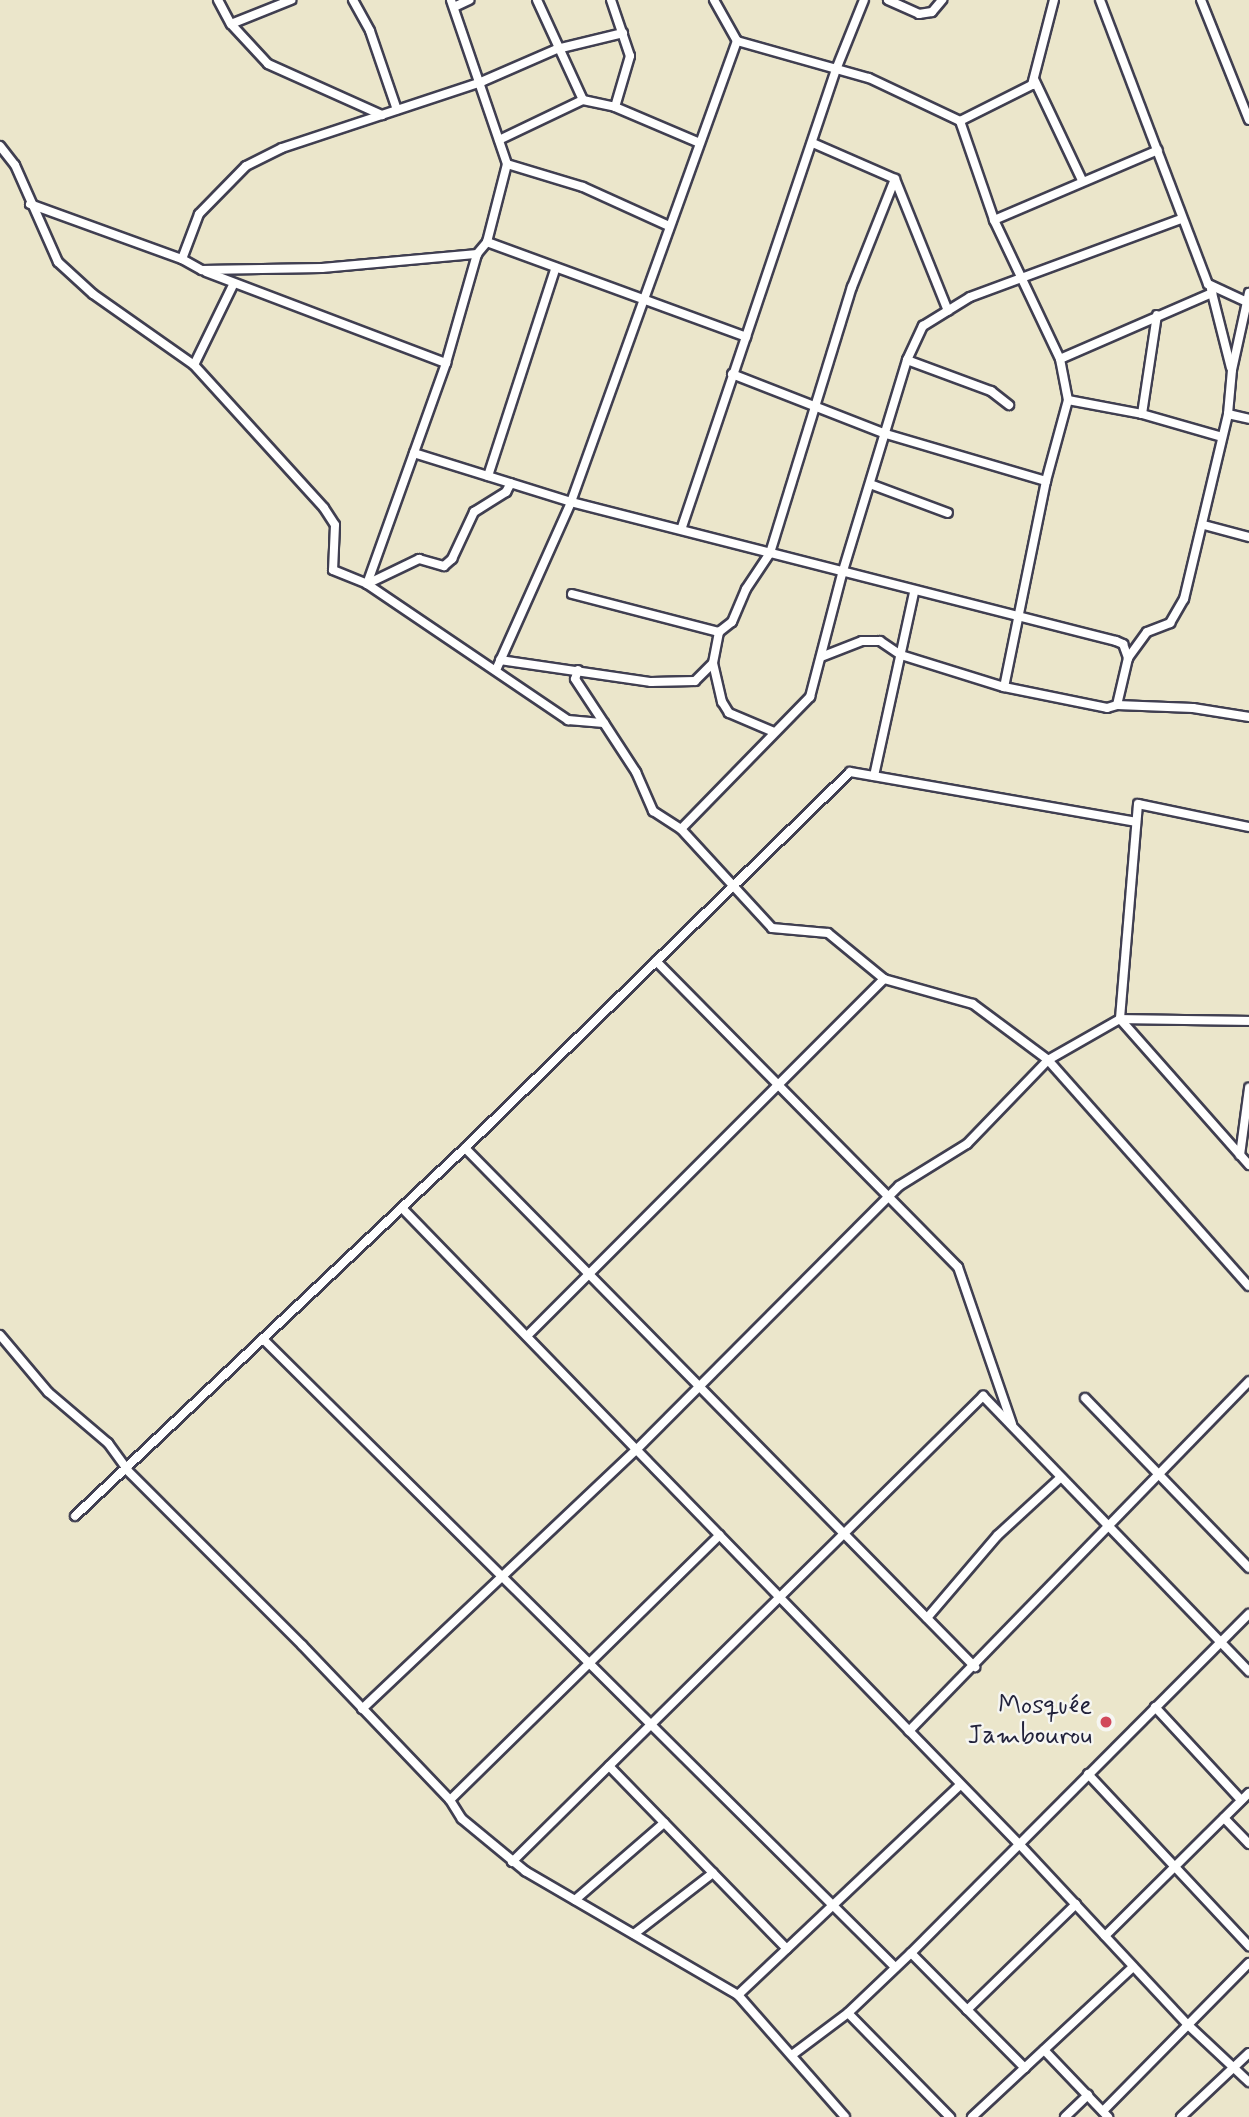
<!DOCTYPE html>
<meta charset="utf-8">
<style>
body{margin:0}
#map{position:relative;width:1249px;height:2117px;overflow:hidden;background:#ebe6cb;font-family:Mynerve,sans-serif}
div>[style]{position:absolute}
.roads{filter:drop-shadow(2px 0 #403f51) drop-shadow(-2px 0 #403f51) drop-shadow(0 2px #403f51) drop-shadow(0 -2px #403f51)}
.minor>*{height:8px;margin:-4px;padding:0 4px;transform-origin:4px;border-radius:4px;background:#fff}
.dots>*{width:19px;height:19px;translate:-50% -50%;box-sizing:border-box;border:4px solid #f6f6f2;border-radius:50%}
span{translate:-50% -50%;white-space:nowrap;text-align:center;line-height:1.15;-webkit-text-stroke:5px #f6f6f2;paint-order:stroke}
.poi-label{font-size:26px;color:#22223b}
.right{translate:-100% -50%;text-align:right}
</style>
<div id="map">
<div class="roads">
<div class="minor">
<div style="left:218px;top:0;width:27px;rotate:62deg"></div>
<div style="left:231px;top:24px;width:54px;rotate:47.2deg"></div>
<div style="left:268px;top:64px;width:125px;rotate:24.1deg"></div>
<div style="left:353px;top:0;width:35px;rotate:61deg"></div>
<div style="left:370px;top:31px;width:83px;rotate:71.1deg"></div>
<div style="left:537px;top:0;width:110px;rotate:65.3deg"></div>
<div style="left:583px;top:100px;width:33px;rotate:12deg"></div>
<div style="left:615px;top:107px;width:92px;rotate:23deg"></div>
<div style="left:611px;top:0;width:59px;rotate:71.3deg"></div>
<div style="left:630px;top:56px;width:53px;rotate:106.4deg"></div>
<div style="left:714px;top:0;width:47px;rotate:60.7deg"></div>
<div style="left:737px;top:41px;width:137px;rotate:15.7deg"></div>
<div style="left:869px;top:78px;width:101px;rotate:25.3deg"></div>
<div style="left:960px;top:121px;width:80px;rotate:-26.6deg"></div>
<div style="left:1032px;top:85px;width:88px;rotate:-75.5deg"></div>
<div style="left:888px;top:0;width:34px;rotate:24deg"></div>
<div style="left:919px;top:14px;width:13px;rotate:-9deg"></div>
<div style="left:932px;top:12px;width:16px;rotate:-50deg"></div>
<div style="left:1100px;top:0;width:304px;rotate:69.2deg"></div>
<div style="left:1208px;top:284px;width:45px;rotate:24.9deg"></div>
<div style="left:1201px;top:0;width:129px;rotate:68.2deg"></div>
<div style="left:454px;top:7px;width:17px;rotate:-25deg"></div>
<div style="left:231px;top:24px;width:65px;rotate:-21.8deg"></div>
<div style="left:1034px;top:79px;width:112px;rotate:64.6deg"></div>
<div style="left:960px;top:121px;width:105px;rotate:71deg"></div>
<div style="left:994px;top:220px;width:154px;rotate:64.6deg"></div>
<div style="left:1060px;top:359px;width:42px;rotate:79deg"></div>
<div style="left:1068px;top:400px;width:84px;rotate:105.2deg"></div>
<div style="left:1046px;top:481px;width:210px;rotate:101.5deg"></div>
<div style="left:499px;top:140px;width:93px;rotate:-25.5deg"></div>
<div style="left:815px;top:144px;width:87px;rotate:23.6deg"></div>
<div style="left:895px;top:179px;width:142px;rotate:68.1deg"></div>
<div style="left:0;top:146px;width:24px;rotate:52deg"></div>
<div style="left:15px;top:165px;width:106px;rotate:66.1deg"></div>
<div style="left:58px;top:262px;width:47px;rotate:42.4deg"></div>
<div style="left:93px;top:294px;width:123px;rotate:35.1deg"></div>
<div style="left:194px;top:365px;width:193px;rotate:47.7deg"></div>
<div style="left:324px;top:508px;width:20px;rotate:57deg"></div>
<div style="left:335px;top:525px;width:45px;rotate:92.5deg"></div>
<div style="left:333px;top:570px;width:37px;rotate:22deg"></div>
<div style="left:367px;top:584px;width:243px;rotate:34.1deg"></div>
<div style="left:568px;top:720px;width:36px;rotate:5deg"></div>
<div style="left:604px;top:723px;width:59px;rotate:56.9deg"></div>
<div style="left:636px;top:772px;width:43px;rotate:66.4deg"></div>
<div style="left:653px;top:811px;width:33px;rotate:33deg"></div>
<div style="left:681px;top:829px;width:134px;rotate:47.4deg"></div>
<div style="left:772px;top:928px;width:56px;rotate:5.1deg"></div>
<div style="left:828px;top:933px;width:72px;rotate:39.4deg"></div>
<div style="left:507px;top:164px;width:79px;rotate:16.8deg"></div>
<div style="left:583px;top:187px;width:94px;rotate:24.4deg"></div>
<div style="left:30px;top:204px;width:162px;rotate:19.9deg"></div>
<div style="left:182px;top:259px;width:48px;rotate:-69.3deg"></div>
<div style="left:199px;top:214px;width:67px;rotate:-45.6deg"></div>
<div style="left:246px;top:166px;width:40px;rotate:-26.6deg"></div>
<div style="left:282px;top:148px;width:210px;rotate:-18.3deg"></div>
<div style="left:481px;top:82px;width:83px;rotate:-23.5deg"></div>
<div style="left:557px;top:49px;width:68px;rotate:-13.6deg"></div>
<div style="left:994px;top:220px;width:178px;rotate:-23.1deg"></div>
<div style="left:487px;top:242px;width:276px;rotate:20.1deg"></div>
<div style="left:182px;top:259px;width:23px;rotate:29deg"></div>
<div style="left:202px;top:270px;width:120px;rotate:-1deg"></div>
<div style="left:322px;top:268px;width:156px;rotate:-5.2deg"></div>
<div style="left:206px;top:272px;width:257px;rotate:20.8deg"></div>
<div style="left:1211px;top:289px;width:81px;rotate:75.8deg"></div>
<div style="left:1060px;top:359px;width:166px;rotate:-23.5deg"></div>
<div style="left:907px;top:360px;width:90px;rotate:20.3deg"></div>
<div style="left:991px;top:391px;width:23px;rotate:38deg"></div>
<div style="left:194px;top:365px;width:89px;rotate:-64deg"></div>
<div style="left:732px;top:374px;width:165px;rotate:21.3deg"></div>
<div style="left:886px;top:434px;width:167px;rotate:16.4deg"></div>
<div style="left:1068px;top:400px;width:75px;rotate:10.7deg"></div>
<div style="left:1142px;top:414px;width:83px;rotate:16deg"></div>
<div style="left:1142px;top:414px;width:100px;rotate:-81.4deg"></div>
<div style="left:1228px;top:414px;width:22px;rotate:13deg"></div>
<div style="left:414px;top:453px;width:164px;rotate:17.3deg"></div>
<div style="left:571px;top:502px;width:562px;rotate:14.31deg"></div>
<div style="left:1116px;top:641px;width:8px;rotate:23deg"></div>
<div style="left:1123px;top:644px;width:15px;rotate:70deg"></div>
<div style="left:488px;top:476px;width:217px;rotate:-72deg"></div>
<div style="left:870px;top:484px;width:83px;rotate:20.4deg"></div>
<div style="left:1204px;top:525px;width:47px;rotate:14.9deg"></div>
<div style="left:682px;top:527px;width:485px;rotate:-71.4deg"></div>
<div style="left:837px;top:67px;width:72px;rotate:-68.1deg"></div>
<div style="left:367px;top:584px;width:235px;rotate:-70.3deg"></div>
<div style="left:446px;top:363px;width:113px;rotate:-74.1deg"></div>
<div style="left:477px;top:254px;width:16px;rotate:-50deg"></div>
<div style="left:487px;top:242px;width:81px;rotate:-75.6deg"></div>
<div style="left:507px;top:164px;width:173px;rotate:-108.9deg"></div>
<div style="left:367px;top:584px;width:58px;rotate:-25.7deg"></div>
<div style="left:419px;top:559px;width:26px;rotate:16deg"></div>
<div style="left:444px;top:566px;width:11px;rotate:-41deg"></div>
<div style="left:452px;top:559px;width:52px;rotate:-64.9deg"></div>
<div style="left:474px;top:512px;width:38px;rotate:-32deg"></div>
<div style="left:506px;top:492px;width:10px;rotate:-61deg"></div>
<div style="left:572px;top:594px;width:152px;rotate:14.5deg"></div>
<div style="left:821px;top:657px;width:44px;rotate:-21.3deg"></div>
<div style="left:862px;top:641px;width:18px"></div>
<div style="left:880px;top:641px;width:25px;rotate:34deg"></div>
<div style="left:901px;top:655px;width:108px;rotate:17.3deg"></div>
<div style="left:1004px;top:687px;width:105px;rotate:11.5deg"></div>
<div style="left:1107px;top:708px;width:10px;rotate:-17deg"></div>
<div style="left:1117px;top:705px;width:48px;rotate:-76.8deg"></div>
<div style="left:1128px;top:658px;width:32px;rotate:-54deg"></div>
<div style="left:1147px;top:632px;width:25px;rotate:-21deg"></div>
<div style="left:1170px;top:623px;width:28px;rotate:-60deg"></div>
<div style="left:1184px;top:599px;width:190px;rotate:-76.6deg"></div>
<div style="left:1228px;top:414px;width:44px;rotate:-84.8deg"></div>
<div style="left:1232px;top:370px;width:79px;rotate:-77.6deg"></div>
<div style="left:500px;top:660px;width:153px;rotate:8.3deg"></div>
<div style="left:651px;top:682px;width:44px;rotate:-1.3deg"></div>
<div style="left:695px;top:681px;width:25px;rotate:-45deg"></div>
<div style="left:496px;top:670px;width:184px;rotate:-65.9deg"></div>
<div style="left:571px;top:502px;width:490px;rotate:-70.2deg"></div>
<div style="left:578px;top:670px;width:9px;rotate:108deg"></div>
<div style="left:575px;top:679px;width:53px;rotate:56.6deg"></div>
<div style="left:1117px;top:705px;width:76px;rotate:2.3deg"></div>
<div style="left:1193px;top:708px;width:57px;rotate:9.1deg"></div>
<div style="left:774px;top:732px;width:49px;rotate:-157.1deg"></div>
<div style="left:729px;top:713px;width:13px;rotate:-122deg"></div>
<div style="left:722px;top:702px;width:40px;rotate:-103deg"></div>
<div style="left:713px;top:663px;width:32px;rotate:-79deg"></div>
<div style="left:719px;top:632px;width:16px;rotate:-38deg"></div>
<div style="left:732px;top:622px;width:36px;rotate:-67deg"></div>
<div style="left:746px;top:589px;width:43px;rotate:-56.3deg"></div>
<div style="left:770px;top:553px;width:278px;rotate:-72.9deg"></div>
<div style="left:852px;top:287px;width:116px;rotate:-68.3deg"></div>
<div style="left:874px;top:776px;width:188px;rotate:-77.7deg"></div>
<div style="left:1249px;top:827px;width:113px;rotate:-168.3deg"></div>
<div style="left:1138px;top:804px;width:216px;rotate:94.8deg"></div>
<div style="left:1120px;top:1019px;width:129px;rotate:0.9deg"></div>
<div style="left:681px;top:829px;width:185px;rotate:-45.7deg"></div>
<div style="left:810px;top:697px;width:127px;rotate:-75.4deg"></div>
<div style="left:842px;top:574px;width:224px;rotate:-73.1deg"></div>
<div style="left:907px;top:360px;width:38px;rotate:-65deg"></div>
<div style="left:923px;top:326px;width:55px;rotate:-31.7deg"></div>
<div style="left:970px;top:297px;width:225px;rotate:-20.3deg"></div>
<div style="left:656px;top:961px;width:430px;rotate:45.4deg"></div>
<div style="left:958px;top:1267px;width:166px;rotate:71deg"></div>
<div style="left:465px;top:1148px;width:728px;rotate:45.5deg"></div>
<div style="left:1240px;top:1155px;width:68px;rotate:-82.3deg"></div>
<div style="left:402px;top:1208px;width:889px;rotate:45.87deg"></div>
<div style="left:1021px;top:1846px;width:243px;rotate:47deg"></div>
<div style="left:1187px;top:2024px;width:85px;rotate:43.1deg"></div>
<div style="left:0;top:1335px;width:75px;rotate:49.9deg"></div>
<div style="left:48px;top:1392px;width:79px;rotate:40.4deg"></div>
<div style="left:108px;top:1443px;width:34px;rotate:54deg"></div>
<div style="left:128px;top:1471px;width:246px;rotate:45deg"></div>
<div style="left:302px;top:1645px;width:214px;rotate:46.3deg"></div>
<div style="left:450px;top:1800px;width:22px;rotate:58deg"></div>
<div style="left:462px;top:1819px;width:82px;rotate:39.5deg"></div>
<div style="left:525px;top:1871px;width:246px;rotate:30.2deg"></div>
<div style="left:738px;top:1995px;width:162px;rotate:48.7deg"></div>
<div style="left:527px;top:1336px;width:505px;rotate:-45deg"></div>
<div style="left:884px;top:979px;width:92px;rotate:15.7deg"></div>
<div style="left:973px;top:1004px;width:94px;rotate:36.7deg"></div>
<div style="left:1048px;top:1060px;width:302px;rotate:48.4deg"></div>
<div style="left:264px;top:1340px;width:890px;rotate:44.82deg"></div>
<div style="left:1085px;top:1398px;width:236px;rotate:46deg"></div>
<div style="left:75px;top:1516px;width:536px;rotate:-43.34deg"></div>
<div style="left:465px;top:1148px;width:538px;rotate:-44.32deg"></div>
<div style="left:850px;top:772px;width:290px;rotate:9.9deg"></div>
<div style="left:927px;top:1618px;width:109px;rotate:-49.5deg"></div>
<div style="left:998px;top:1535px;width:83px;rotate:-42.6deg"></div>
<div style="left:1155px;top:1707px;width:127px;rotate:47.2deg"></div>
<div style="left:362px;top:1709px;width:378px;rotate:-43.4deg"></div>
<div style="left:637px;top:1449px;width:371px;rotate:-45.1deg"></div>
<div style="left:899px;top:1186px;width:80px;rotate:-31.7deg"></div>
<div style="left:967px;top:1144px;width:117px;rotate:-46deg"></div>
<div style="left:1048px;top:1060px;width:83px;rotate:-29.7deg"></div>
<div style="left:1120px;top:1019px;width:195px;rotate:48.5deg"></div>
<div style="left:909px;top:1731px;width:488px;rotate:-45.8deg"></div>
<div style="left:609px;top:1766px;width:255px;rotate:45.8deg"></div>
<div style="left:1088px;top:1774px;width:236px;rotate:46.9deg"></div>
<div style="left:450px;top:1800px;width:378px;rotate:-44.5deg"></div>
<div style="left:1224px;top:1818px;width:36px;rotate:46deg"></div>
<div style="left:512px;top:1862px;width:663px;rotate:-44.69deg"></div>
<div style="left:983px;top:1396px;width:383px;rotate:46deg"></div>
<div style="left:575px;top:1900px;width:118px;rotate:-40.9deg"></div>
<div style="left:634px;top:1934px;width:100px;rotate:-37.7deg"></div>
<div style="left:1105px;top:1936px;width:203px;rotate:-44.8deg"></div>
<div style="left:911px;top:1953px;width:162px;rotate:45.3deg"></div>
<div style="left:738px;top:1995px;width:306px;rotate:-43.4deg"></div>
<div style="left:967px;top:2010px;width:152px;rotate:-44.2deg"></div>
<div style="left:848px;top:2013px;width:146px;rotate:45.6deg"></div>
<div style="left:1044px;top:2050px;width:93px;rotate:46.3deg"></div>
<div style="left:792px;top:2055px;width:70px;rotate:-36.9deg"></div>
<div style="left:848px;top:2013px;width:87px;rotate:-43.6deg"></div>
<div style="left:911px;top:1953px;width:479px;rotate:-45.1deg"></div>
<div style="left:1103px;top:2111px;width:208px;rotate:-45.4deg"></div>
<div style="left:972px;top:2117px;width:220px;rotate:-43deg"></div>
<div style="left:1065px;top:2117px;width:32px;rotate:-44deg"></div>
<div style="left:1181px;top:2117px;width:93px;rotate:-43.3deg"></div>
</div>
</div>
<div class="dots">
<div style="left:1106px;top:1722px;background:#d1495b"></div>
</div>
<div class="poi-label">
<span class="right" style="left:1092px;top:1722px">Mosquée<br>Jambourou</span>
</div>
</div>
